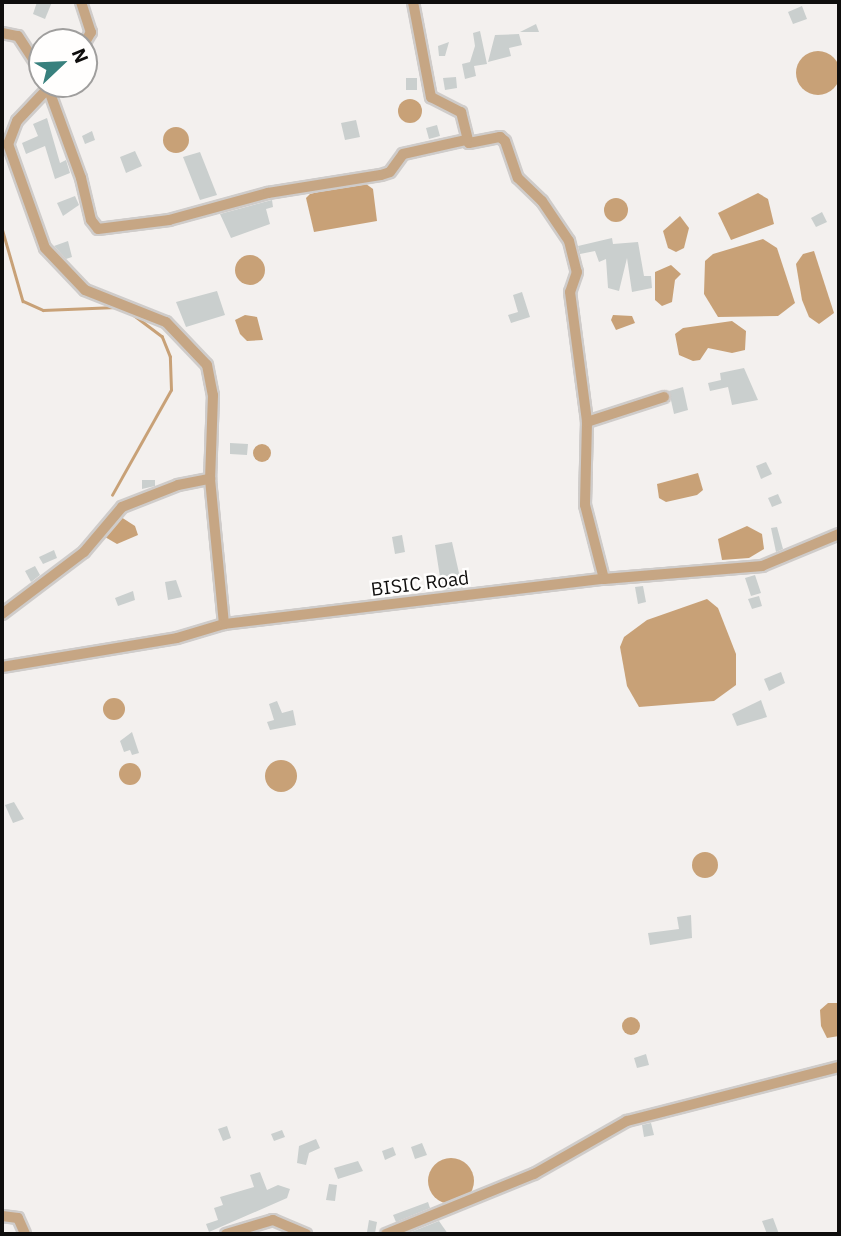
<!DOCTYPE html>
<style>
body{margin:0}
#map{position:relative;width:841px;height:1236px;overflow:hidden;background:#f3f0ee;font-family:"IBM Plex Sans",sans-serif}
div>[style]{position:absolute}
.water>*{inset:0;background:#c8a177}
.round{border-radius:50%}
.stream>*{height:2.5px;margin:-1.25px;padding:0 1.25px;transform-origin:1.25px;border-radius:1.25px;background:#c8a177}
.building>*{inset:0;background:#cacfce}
.roads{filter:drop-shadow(2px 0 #cfccca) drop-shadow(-2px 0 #cfccca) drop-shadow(0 2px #cfccca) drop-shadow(0 -2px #cfccca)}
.street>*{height:10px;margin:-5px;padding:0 5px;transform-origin:5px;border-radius:5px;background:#c6a684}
span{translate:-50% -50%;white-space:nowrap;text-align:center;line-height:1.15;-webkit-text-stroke:5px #fffefd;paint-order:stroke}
.street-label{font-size:19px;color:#0f0e0d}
.frame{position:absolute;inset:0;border:4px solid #0f0e0d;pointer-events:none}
.north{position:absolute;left:28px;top:28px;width:70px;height:70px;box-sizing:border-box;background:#fffefd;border:2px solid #9f9e9d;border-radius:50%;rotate:67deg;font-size:19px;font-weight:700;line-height:28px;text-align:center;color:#0f0e0d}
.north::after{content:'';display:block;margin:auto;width:24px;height:32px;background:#38807d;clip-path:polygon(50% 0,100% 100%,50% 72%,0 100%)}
</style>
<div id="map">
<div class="water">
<div class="round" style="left:796px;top:51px;width:44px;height:44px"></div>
<div class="round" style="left:398px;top:99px;width:24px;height:24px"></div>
<div class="round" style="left:163px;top:127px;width:26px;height:26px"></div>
<div style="clip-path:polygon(362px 181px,373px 189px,377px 221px,314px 232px,306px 198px,310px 194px)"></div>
<div style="clip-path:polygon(758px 193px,768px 199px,774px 224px,731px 240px,718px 213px)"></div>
<div class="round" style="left:604px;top:198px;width:24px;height:24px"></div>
<div style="clip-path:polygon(680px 216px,689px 228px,684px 248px,676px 252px,668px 248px,663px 231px)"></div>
<div style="clip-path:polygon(763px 239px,777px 248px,795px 303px,778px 316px,718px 317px,704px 294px,705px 261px,713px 254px)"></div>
<div style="clip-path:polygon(814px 251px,834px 313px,819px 324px,809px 317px,802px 300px,796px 264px,803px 254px)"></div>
<div class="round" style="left:235px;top:255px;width:30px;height:30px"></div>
<div style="clip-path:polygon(671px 265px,681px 274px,675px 280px,672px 302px,662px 306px,655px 300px,655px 272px)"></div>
<div style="clip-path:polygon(245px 315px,257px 317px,263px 340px,247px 341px,240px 334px,235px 320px)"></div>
<div style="clip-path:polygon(613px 315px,632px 316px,635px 323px,616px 330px,611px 320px)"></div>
<div style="clip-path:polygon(732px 321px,746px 331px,745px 350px,732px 353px,708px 348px,700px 360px,693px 361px,679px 355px,675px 334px,683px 328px)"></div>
<div class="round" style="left:253px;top:444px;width:18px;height:18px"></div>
<div style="clip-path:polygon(698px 473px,703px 490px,697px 495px,666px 502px,659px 498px,657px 484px)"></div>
<div style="clip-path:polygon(121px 517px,135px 526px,138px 535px,117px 544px,105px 537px,114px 520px)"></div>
<div style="clip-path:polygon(747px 526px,762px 534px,764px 549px,749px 558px,722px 560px,718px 539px)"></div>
<div style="clip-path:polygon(707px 599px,718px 608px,736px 654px,736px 685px,714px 701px,639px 707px,627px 686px,620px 647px,624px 637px,647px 620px)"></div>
<div class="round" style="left:103px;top:698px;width:22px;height:22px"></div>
<div class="round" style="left:265px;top:760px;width:32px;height:32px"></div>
<div class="round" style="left:119px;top:763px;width:22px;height:22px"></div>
<div class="round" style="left:692px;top:852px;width:26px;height:26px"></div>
<div style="clip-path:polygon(828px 1003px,839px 1003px,839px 1036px,827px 1038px,821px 1026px,820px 1010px)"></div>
<div class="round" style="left:622px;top:1017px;width:18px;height:18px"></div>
<div class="round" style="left:428px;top:1158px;width:46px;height:46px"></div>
</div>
<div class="stream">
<div style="left:2px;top:228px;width:76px;rotate:74deg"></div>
<div style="left:23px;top:301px;width:22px;rotate:24deg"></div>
<div style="left:43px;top:310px;width:73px;rotate:-2.4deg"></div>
<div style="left:112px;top:495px;width:120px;rotate:-60.7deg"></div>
<div style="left:171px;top:390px;width:33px;rotate:-92deg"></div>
<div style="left:170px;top:357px;width:22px;rotate:-112deg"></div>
<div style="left:162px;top:337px;width:39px;rotate:-143deg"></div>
</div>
<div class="building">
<div style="clip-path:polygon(37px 2px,52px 2px,45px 19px,33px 14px)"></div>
<div style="clip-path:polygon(802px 6px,807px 19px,793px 24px,788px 12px)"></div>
<div style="clip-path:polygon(536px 24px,539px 32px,520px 32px)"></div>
<div style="clip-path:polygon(480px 31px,487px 64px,474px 66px,476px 76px,465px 79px,462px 64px,470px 62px,475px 46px,473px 33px)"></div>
<div style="clip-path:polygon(519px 34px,522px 45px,509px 48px,511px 56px,488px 62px,495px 35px)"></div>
<div style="clip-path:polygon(449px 42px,445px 56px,439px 56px,438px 46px)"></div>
<div style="clip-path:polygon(456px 77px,457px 88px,445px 90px,443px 78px)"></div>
<div style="clip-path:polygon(406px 78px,417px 78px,417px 90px,406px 90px)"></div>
<div style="clip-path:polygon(47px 118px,60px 163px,66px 160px,70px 173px,55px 179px,45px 146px,26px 154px,22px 143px,38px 136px,33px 124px)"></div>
<div style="clip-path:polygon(356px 120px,360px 137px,345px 140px,341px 123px)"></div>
<div style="clip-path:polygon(437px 125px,440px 136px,429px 139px,426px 128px)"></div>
<div style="clip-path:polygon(92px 131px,95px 140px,85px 144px,82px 136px)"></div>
<div style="clip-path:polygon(135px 151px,142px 166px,126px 173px,120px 157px)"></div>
<div style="clip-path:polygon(200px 152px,217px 195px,200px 200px,183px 157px)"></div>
<div style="clip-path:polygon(75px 196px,79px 205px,63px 216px,57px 203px)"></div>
<div style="clip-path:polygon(272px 200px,273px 207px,266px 209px,270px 224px,231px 238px,220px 214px)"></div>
<div style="clip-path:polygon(822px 212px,827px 222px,816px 227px,811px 218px)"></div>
<div style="clip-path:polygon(612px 238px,613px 244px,638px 242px,644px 276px,651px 276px,652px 288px,632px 292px,627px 258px,619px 291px,608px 288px,606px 259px,599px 262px,595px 251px,580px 254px,578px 246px)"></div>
<div style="clip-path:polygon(68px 241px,72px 257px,66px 259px,54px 246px)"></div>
<div style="clip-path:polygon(217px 291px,225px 315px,186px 327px,176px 302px)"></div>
<div style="clip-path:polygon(522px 292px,530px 317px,511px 323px,508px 315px,518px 312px,513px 295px)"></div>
<div style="clip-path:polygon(744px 368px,758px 400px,732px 405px,728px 387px,710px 391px,708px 383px,721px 380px,720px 373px)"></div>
<div style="clip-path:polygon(683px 387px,688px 410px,674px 414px,669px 391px)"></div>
<div style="clip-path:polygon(230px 443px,248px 444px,247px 455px,230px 454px)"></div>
<div style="clip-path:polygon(766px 462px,772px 474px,761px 479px,756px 466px)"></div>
<div style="clip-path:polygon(142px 480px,155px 480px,155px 486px,142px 489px)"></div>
<div style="clip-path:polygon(778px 494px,782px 503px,772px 507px,768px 498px)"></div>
<div style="clip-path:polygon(777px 527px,783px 549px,776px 552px,771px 528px)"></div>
<div style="clip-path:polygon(402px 535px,405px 552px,395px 554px,392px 537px)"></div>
<div style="clip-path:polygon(452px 542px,459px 573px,466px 572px,467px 582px,462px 583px,463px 588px,442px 590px,435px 545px)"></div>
<div style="clip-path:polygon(54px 550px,57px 558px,43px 564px,39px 557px)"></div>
<div style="clip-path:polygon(35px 566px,40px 575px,31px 582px,25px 571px)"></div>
<div style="clip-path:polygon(755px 575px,761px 593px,751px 596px,745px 578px)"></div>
<div style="clip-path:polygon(176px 580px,182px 597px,168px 600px,165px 582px)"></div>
<div style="clip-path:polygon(643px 586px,646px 602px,638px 604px,635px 587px)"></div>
<div style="clip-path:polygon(133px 591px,135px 600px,118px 606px,115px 598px)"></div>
<div style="clip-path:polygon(759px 596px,762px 606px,752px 609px,748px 599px)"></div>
<div style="clip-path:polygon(781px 672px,785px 683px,769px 691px,764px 679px)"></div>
<div style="clip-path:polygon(761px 700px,767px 717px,737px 726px,732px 714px)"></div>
<div style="clip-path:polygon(277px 701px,282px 713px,293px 710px,296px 725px,270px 730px,267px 722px,274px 720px,269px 704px)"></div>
<div style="clip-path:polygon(132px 732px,139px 753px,132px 755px,130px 750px,124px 752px,120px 741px)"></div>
<div style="clip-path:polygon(14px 802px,24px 819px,13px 823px,5px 805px)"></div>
<div style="clip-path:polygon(691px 915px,692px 938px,650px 945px,648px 933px,679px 929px,677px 917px)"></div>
<div style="clip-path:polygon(646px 1054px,649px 1065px,637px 1068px,634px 1058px)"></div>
<div style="clip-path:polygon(651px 1123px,654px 1135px,644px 1137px,642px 1125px)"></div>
<div style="clip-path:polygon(227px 1126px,231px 1138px,223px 1141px,218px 1129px)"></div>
<div style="clip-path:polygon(282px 1130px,285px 1137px,274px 1141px,271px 1134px)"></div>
<div style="clip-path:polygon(316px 1139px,320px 1148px,309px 1153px,306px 1165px,297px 1163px,299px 1146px)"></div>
<div style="clip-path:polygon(422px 1143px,427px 1155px,415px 1159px,411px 1147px)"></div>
<div style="clip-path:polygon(393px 1147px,396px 1155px,385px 1160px,382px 1151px)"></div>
<div style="clip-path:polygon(358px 1161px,363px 1171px,338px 1179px,334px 1168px)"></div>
<div style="clip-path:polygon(260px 1172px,267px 1190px,278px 1185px,290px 1189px,287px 1198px,209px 1232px,206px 1224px,218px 1220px,214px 1208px,223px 1205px,220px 1197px,254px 1187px,250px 1175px)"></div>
<div style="clip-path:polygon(329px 1184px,337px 1185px,335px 1201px,326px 1200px)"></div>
<div style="clip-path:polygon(428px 1202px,430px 1208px,396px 1222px,393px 1215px)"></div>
<div style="clip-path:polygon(773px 1218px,779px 1234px,767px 1234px,762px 1221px)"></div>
<div style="clip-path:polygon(369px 1220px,377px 1222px,375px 1233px,367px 1232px)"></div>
<div style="clip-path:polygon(439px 1221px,448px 1234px,406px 1234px)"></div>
</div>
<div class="roads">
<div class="street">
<div style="left:81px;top:2px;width:32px;rotate:72deg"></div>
<div style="left:91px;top:32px;width:14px;rotate:120deg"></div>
<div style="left:413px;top:2px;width:97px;rotate:79.3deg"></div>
<div style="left:431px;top:97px;width:34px;rotate:27deg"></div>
<div style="left:461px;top:112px;width:32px;rotate:76deg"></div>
<div style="left:469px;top:143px;width:32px;rotate:-11deg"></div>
<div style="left:500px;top:137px;width:6px;rotate:39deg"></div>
<div style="left:505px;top:141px;width:39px;rotate:71deg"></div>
<div style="left:518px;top:178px;width:33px;rotate:44deg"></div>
<div style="left:542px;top:201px;width:48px;rotate:56deg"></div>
<div style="left:569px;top:241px;width:32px;rotate:76deg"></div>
<div style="left:577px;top:272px;width:21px;rotate:109deg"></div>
<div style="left:570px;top:292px;width:131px;rotate:82.5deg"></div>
<div style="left:587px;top:422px;width:83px;rotate:91.4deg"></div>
<div style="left:585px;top:505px;width:76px;rotate:75.6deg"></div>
<div style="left:2px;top:33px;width:16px;rotate:11deg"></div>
<div style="left:18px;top:36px;width:44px;rotate:57deg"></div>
<div style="left:52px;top:84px;width:51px;rotate:133.4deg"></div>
<div style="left:17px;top:121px;width:25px;rotate:111deg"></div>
<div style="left:8px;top:144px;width:110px;rotate:70.4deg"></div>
<div style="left:45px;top:248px;width:58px;rotate:46.4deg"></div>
<div style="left:85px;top:290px;width:87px;rotate:21.6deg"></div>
<div style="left:166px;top:322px;width:59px;rotate:46.4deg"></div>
<div style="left:207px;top:365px;width:31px;rotate:79deg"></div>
<div style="left:213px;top:395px;width:84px;rotate:92deg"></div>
<div style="left:210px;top:479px;width:146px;rotate:84.5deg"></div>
<div style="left:47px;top:85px;width:99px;rotate:69.9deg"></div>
<div style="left:81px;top:178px;width:43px;rotate:76.6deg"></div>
<div style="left:91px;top:220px;width:11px;rotate:52deg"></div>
<div style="left:98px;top:229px;width:72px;rotate:-7.2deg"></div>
<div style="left:169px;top:220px;width:103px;rotate:-15.3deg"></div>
<div style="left:268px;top:193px;width:114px;rotate:-9.1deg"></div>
<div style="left:381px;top:175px;width:9px;rotate:-18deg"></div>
<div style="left:390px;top:172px;width:22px;rotate:-54deg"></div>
<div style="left:403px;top:154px;width:65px;rotate:-12.5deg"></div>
<div style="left:587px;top:422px;width:81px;rotate:-18deg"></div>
<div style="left:2px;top:614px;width:103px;rotate:-37.1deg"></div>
<div style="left:84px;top:552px;width:59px;rotate:-49.8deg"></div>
<div style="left:122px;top:507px;width:60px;rotate:-21.4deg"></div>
<div style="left:178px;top:485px;width:33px;rotate:-11deg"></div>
<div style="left:2px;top:667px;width:177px;rotate:-9.4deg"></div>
<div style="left:177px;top:638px;width:49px;rotate:-16.6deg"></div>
<div style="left:224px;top:624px;width:383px;rotate:-6.8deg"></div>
<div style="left:604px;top:579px;width:159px;rotate:-4.7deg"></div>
<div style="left:762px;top:566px;width:83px;rotate:-22.6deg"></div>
<div style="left:2px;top:1216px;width:16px;rotate:7deg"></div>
<div style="left:18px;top:1218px;width:17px;rotate:66deg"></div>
<div style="left:226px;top:1234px;width:49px;rotate:-16.6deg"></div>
<div style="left:273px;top:1220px;width:36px;rotate:23deg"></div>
<div style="left:386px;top:1234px;width:160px;rotate:-22.1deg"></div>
<div style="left:534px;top:1174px;width:107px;rotate:-29.7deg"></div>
<div style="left:627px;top:1121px;width:219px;rotate:-14.3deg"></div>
</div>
</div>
<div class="street-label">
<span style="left:420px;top:584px;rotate:-7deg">BISIC Road</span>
</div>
<div class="frame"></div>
<div class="north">N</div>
</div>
